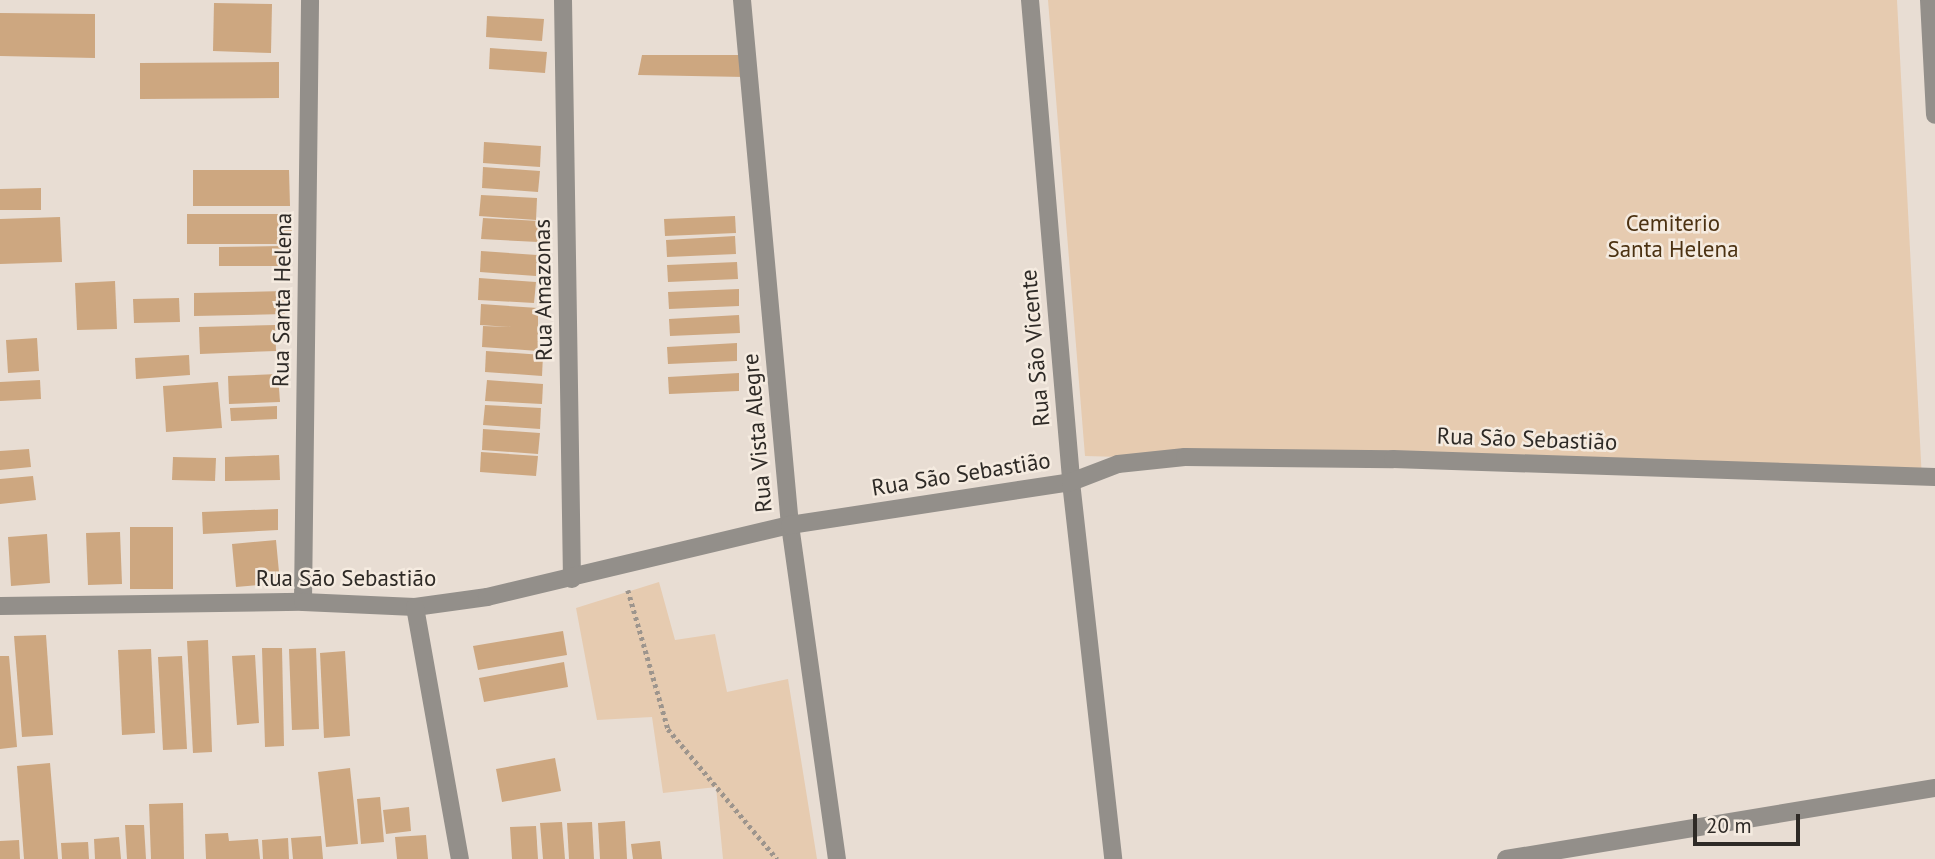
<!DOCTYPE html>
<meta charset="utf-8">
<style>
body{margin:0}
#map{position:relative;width:1935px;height:859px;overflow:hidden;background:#e8ddd3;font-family:"PT Sans",sans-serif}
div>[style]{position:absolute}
.green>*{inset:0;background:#e6cbb0}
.building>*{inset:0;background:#cda780}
.path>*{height:4.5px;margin-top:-2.25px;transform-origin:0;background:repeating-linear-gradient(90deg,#9d958d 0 3.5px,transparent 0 7px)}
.minor>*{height:18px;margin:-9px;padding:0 9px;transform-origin:9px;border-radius:9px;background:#938f8a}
span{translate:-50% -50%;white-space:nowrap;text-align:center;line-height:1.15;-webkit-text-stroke:5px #f5ebe0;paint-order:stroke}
.park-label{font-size:23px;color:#4c3212}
.street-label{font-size:23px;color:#2e2a26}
.scale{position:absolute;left:1693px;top:814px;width:107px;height:32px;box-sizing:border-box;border:4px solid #2e2a26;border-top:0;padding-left:9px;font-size:21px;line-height:24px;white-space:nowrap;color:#2e2a26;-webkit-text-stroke:5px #f5ebe0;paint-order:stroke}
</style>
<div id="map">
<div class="green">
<div style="clip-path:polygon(1048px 0,1897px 0,1922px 480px,1085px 456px)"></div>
<div style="clip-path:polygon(659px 582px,675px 640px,715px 634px,727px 692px,788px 679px,817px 859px,723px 859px,716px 787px,663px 793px,652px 717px,597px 720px,576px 608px)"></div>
</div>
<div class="building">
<div style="clip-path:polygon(214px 3px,272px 4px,271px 53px,213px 51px)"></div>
<div style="clip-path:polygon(0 13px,95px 14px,95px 58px,0 56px)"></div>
<div style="clip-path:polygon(487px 16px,544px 19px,542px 41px,486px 37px)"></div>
<div style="clip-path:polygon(490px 48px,547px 52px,545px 73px,489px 69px)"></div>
<div style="clip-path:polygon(642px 55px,743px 55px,745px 77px,638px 75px)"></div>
<div style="clip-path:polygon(279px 62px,279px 98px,140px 99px,140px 63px)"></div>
<div style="clip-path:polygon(484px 142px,541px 146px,540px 167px,483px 163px)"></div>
<div style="clip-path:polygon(483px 167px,540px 171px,538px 192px,482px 188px)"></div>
<div style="clip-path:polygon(193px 170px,289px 170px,290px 206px,193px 206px)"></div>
<div style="clip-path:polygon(41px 188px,41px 210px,0 210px,0 189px)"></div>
<div style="clip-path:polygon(481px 195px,537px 198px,536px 220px,479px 216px)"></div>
<div style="clip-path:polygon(187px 214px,292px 214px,292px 244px,187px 244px)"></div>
<div style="clip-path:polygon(735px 216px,736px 233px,665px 236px,664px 219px)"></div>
<div style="clip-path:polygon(60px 217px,62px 262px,0 264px,0 219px)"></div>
<div style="clip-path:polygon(483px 218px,539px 221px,538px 242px,481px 239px)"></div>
<div style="clip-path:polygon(735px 236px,736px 254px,667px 257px,666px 240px)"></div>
<div style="clip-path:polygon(281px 246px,281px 266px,219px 266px,219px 247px)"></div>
<div style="clip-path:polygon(481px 251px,537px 255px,536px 276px,480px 272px)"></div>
<div style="clip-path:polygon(737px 262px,738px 279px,668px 282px,667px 265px)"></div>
<div style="clip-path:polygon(479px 278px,536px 282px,534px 303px,478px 300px)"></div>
<div style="clip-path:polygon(115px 281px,117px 329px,77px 330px,75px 283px)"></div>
<div style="clip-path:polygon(739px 289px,739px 306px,669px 309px,668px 292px)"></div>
<div style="clip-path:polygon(285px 291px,285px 314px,194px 316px,194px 293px)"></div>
<div style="clip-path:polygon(179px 298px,180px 322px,134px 323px,133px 299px)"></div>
<div style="clip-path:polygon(481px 304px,538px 308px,538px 351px,482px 347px,483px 326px,511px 327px,480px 325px)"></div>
<div style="clip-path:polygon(739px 315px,740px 333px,670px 336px,669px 319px)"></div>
<div style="clip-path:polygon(275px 325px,276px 351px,200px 354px,199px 327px)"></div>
<div style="clip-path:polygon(37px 338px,39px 371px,8px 373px,6px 340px)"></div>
<div style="clip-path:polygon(737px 343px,737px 361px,668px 364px,667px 347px)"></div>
<div style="clip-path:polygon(486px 351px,543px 355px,542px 376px,485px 372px)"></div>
<div style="clip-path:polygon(189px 355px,190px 375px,136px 379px,135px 358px)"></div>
<div style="clip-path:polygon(739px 373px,739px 391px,669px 394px,668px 377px)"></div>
<div style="clip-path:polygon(278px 374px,280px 402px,229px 404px,228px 376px)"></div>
<div style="clip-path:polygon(40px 380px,41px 399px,0 401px,0 382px)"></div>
<div style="clip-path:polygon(487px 380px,543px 384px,542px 404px,485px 401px)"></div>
<div style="clip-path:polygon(218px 382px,222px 428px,166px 432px,163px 386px)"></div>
<div style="clip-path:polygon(485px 405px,541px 408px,540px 429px,483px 425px)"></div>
<div style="clip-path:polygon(277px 406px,277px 419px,231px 421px,230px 408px)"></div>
<div style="clip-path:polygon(483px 429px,540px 433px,538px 454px,482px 450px)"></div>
<div style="clip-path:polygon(29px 449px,31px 467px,0 470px,0 451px)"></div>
<div style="clip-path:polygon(481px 452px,538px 456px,536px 476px,480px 472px)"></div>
<div style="clip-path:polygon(279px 455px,280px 480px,225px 481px,225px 457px)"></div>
<div style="clip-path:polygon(173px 457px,216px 458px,215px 481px,172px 480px)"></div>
<div style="clip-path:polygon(33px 476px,36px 500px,0 504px,0 479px)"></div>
<div style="clip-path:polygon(278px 509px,278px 530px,203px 534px,202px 512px)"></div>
<div style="clip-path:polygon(130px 527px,173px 527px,173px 589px,130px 589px)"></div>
<div style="clip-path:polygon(120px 532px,122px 584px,88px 585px,86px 533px)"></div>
<div style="clip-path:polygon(47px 534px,50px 583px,11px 586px,8px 537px)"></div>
<div style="clip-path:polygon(276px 540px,280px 583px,236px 587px,232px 544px)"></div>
<div style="clip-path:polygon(563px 631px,567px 655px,478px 670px,473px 646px)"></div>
<div style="clip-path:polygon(46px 635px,53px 735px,22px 737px,14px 636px)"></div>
<div style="clip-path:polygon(208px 640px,212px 752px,193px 753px,187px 641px)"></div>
<div style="clip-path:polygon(262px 648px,282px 648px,284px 746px,265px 747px)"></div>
<div style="clip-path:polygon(316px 648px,319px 729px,292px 730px,289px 649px)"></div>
<div style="clip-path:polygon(151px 649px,155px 733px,122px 735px,118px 650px)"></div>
<div style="clip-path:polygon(345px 651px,350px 736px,324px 738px,320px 653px)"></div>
<div style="clip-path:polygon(255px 655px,259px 723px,237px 725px,232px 656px)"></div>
<div style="clip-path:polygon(0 656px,9px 656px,17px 747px,0 749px)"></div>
<div style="clip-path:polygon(182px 656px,187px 749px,163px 750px,158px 657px)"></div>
<div style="clip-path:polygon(564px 662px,568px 687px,484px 702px,479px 678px)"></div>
<div style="clip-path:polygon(555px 758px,561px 791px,502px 802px,496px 769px)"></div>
<div style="clip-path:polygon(50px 763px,58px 859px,24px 859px,17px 766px)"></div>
<div style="clip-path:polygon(350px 768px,358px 844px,326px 847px,318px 772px)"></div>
<div style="clip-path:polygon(380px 797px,384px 842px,361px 844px,357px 799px)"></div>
<div style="clip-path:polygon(183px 803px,184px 859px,151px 859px,149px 804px)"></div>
<div style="clip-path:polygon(409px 807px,411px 831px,386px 834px,383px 810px)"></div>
<div style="clip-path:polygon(625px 821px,627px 859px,600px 859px,598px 823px)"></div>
<div style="clip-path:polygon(562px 822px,565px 859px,543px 859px,540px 823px)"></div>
<div style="clip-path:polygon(592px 822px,594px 859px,569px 859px,567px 823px)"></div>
<div style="clip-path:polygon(125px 825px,144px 825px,146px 859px,127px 859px)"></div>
<div style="clip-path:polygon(536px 826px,538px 859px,512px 859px,510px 827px)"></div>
<div style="clip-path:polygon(228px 833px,229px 841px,258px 839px,260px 859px,206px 859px,205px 834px)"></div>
<div style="clip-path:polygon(426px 835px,428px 859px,397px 859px,395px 837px)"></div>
<div style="clip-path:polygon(321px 836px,323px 859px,293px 859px,291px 838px)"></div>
<div style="clip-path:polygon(119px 837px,121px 859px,95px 859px,94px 839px)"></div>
<div style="clip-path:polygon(288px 838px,289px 859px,263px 859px,262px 840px)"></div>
<div style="clip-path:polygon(19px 840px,20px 859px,0 859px,0 841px)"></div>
<div style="clip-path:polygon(660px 841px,662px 859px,633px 859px,631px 844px)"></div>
<div style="clip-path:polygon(88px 842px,89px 859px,62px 859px,61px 843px)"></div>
</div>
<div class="path">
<div style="left:628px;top:590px;width:145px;rotate:73.9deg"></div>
<div style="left:668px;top:729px;width:170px;rotate:50deg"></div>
</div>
<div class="minor">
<div style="left:563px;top:0;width:579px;rotate:89.11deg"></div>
<div style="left:742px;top:0;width:527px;rotate:84.78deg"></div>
<div style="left:790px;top:525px;width:337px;rotate:82deg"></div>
<div style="left:1030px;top:0;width:484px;rotate:85.1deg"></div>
<div style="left:1071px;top:482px;width:379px;rotate:83.6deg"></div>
<div style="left:1929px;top:0;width:115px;rotate:87deg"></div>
<div style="left:303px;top:602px;width:602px;rotate:-89.33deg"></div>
<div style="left:0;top:606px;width:303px;rotate:-0.8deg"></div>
<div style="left:303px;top:602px;width:112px;rotate:2.6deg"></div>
<div style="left:415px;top:607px;width:73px;rotate:-7.9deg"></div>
<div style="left:487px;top:597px;width:311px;rotate:-13.4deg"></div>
<div style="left:790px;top:525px;width:284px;rotate:-8.7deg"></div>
<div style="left:1071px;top:482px;width:50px;rotate:-21deg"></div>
<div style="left:1118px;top:464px;width:67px;rotate:-6deg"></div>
<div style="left:1185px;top:457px;width:208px;rotate:0.6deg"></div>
<div style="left:1393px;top:459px;width:542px;rotate:1.9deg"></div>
<div style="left:415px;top:607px;width:256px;rotate:79.9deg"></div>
<div style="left:1506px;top:859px;width:435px;rotate:-9.4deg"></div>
</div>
<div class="park-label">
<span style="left:1673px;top:236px">Cemiterio<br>Santa Helena</span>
</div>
<div class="street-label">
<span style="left:543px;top:290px;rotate:-91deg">Rua Amazonas</span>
<span style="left:282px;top:300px;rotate:-89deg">Rua Santa Helena</span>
<span style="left:1035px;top:348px;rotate:-95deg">Rua São Vicente</span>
<span style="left:757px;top:433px;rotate:-95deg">Rua Vista Alegre</span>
<span style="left:1527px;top:439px;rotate:2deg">Rua São Sebastião</span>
<span style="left:961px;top:474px;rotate:-9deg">Rua São Sebastião</span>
<span style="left:346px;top:578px">Rua São Sebastião</span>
</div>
<div class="scale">20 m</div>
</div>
